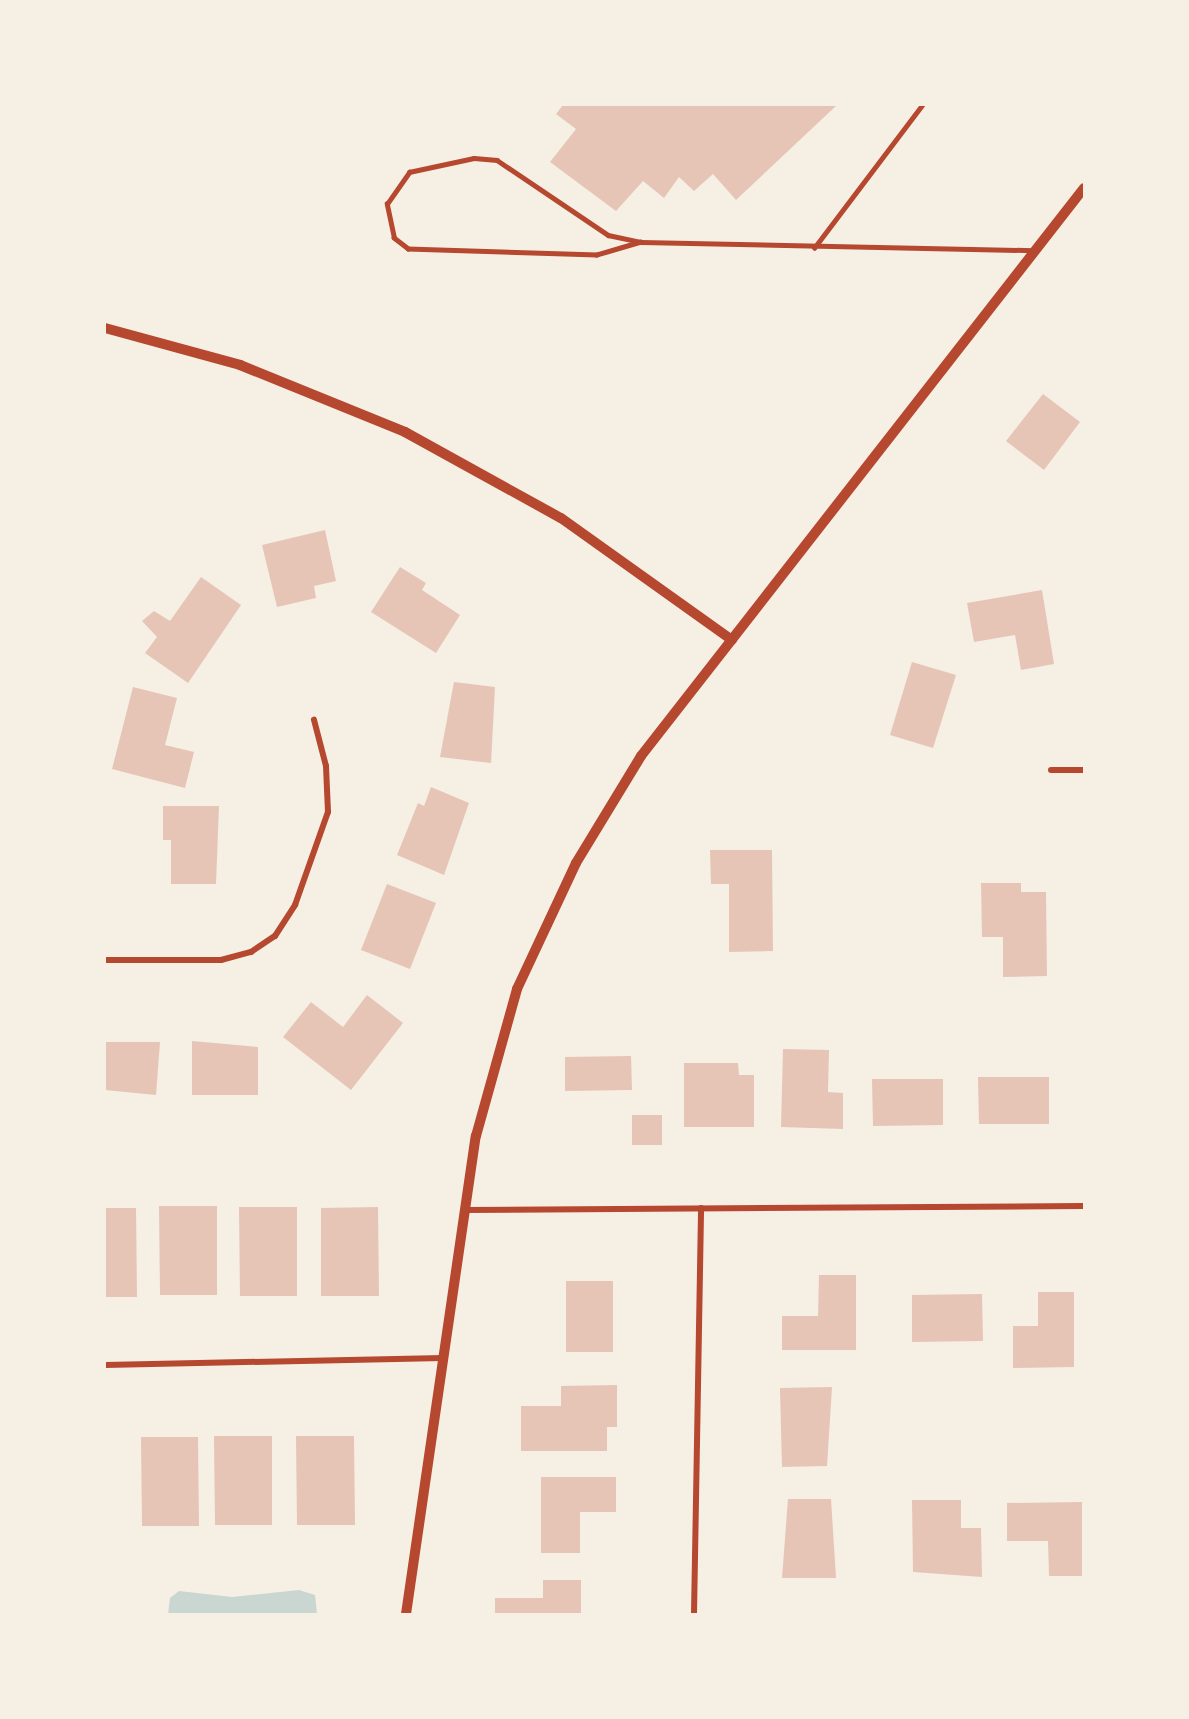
<!DOCTYPE html>
<style>
body{margin:0}
#map{position:relative;width:1189px;height:1719px;overflow:hidden;background:#f6efe4;font-family:Barlow,sans-serif}
div>[style]{position:absolute}
.water>*{inset:0;background:#c9d6d2}
.building>*{inset:0;background:#e6c5b7}
.service>*{height:4.5px;margin:-2.25px;padding:0 2.25px;transform-origin:2.25px;border-radius:2.25px;background:#b5482f}
.minor>*{height:6px;margin:-3px;padding:0 3px;transform-origin:3px;border-radius:3px;background:#b5482f}
.tertiary>*{height:10px;margin:-5px;padding:0 5px;transform-origin:5px;border-radius:5px;background:#b5482f}
span{translate:-50% -50%;white-space:nowrap;text-align:center;line-height:1.15;-webkit-text-stroke:4.5px #f6efe4;paint-order:stroke}
.frame{position:absolute;inset:0;border:106px solid #f6efe4;pointer-events:none}
</style>
<div id="map">
<div class="water">
<div style="clip-path:polygon(299px 1590px,315px 1595px,317px 1614px,168px 1614px,170px 1598px,179px 1591px,232px 1597px)"></div>
</div>
<div class="building">
<div style="clip-path:polygon(563px 105px,837px 105px,736px 200px,713px 174px,694px 191px,679px 177px,664px 198px,643px 181px,616px 211px,550px 162px,576px 129px,556px 114px)"></div>
<div style="clip-path:polygon(1043px 394px,1080px 422px,1044px 470px,1006px 441px)"></div>
<div style="clip-path:polygon(325px 530px,336px 581px,314px 586px,316px 598px,277px 607px,262px 545px)"></div>
<div style="clip-path:polygon(400px 567px,426px 583px,422px 590px,460px 615px,436px 653px,371px 612px)"></div>
<div style="clip-path:polygon(201px 577px,241px 605px,188px 683px,145px 653px,157px 637px,142px 621px,154px 611px,170px 621px)"></div>
<div style="clip-path:polygon(1042px 590px,1054px 664px,1021px 670px,1015px 635px,974px 642px,967px 603px)"></div>
<div style="clip-path:polygon(912px 662px,956px 675px,933px 748px,890px 735px)"></div>
<div style="clip-path:polygon(454px 682px,495px 687px,491px 763px,440px 757px)"></div>
<div style="clip-path:polygon(133px 687px,177px 698px,165px 745px,194px 752px,185px 788px,112px 769px)"></div>
<div style="clip-path:polygon(431px 787px,469px 803px,444px 875px,397px 855px,418px 803px,424px 806px)"></div>
<div style="clip-path:polygon(163px 806px,219px 806px,216px 884px,171px 884px,171px 840px,163px 840px)"></div>
<div style="clip-path:polygon(710px 850px,772px 850px,773px 951px,729px 952px,729px 884px,711px 884px)"></div>
<div style="clip-path:polygon(981px 883px,1021px 883px,1021px 892px,1046px 892px,1047px 976px,1003px 977px,1003px 937px,982px 937px)"></div>
<div style="clip-path:polygon(387px 884px,436px 903px,410px 969px,361px 950px)"></div>
<div style="clip-path:polygon(367px 995px,403px 1023px,351px 1090px,283px 1037px,311px 1002px,343px 1027px)"></div>
<div style="clip-path:polygon(192px 1041px,258px 1047px,258px 1095px,192px 1095px)"></div>
<div style="clip-path:polygon(105px 1042px,160px 1042px,156px 1095px,105px 1090px)"></div>
<div style="clip-path:polygon(783px 1049px,829px 1050px,828px 1092px,843px 1093px,843px 1129px,781px 1127px)"></div>
<div style="clip-path:polygon(631px 1056px,632px 1090px,565px 1091px,565px 1057px)"></div>
<div style="clip-path:polygon(684px 1063px,738px 1063px,739px 1075px,754px 1075px,754px 1127px,684px 1127px)"></div>
<div style="clip-path:polygon(978px 1077px,1049px 1077px,1049px 1124px,979px 1124px)"></div>
<div style="clip-path:polygon(872px 1079px,943px 1079px,943px 1125px,873px 1126px)"></div>
<div style="clip-path:polygon(632px 1115px,662px 1115px,662px 1145px,632px 1145px)"></div>
<div style="clip-path:polygon(159px 1206px,217px 1206px,217px 1295px,160px 1295px)"></div>
<div style="clip-path:polygon(239px 1207px,297px 1207px,297px 1296px,240px 1296px)"></div>
<div style="clip-path:polygon(378px 1207px,379px 1296px,321px 1296px,321px 1208px)"></div>
<div style="clip-path:polygon(105px 1208px,136px 1208px,137px 1297px,105px 1297px)"></div>
<div style="clip-path:polygon(819px 1275px,856px 1275px,856px 1350px,782px 1350px,782px 1316px,818px 1316px)"></div>
<div style="clip-path:polygon(566px 1281px,613px 1281px,613px 1352px,566px 1352px)"></div>
<div style="clip-path:polygon(1038px 1292px,1074px 1292px,1074px 1367px,1013px 1368px,1013px 1326px,1038px 1326px)"></div>
<div style="clip-path:polygon(982px 1294px,983px 1341px,912px 1342px,912px 1295px)"></div>
<div style="clip-path:polygon(617px 1385px,617px 1427px,607px 1427px,607px 1451px,521px 1451px,521px 1406px,561px 1406px,561px 1386px)"></div>
<div style="clip-path:polygon(832px 1387px,827px 1466px,782px 1467px,780px 1388px)"></div>
<div style="clip-path:polygon(214px 1436px,272px 1436px,272px 1525px,215px 1525px)"></div>
<div style="clip-path:polygon(296px 1436px,354px 1436px,355px 1525px,297px 1525px)"></div>
<div style="clip-path:polygon(141px 1437px,198px 1437px,199px 1526px,142px 1526px)"></div>
<div style="clip-path:polygon(541px 1477px,616px 1477px,616px 1512px,580px 1512px,580px 1553px,541px 1553px)"></div>
<div style="clip-path:polygon(788px 1499px,831px 1499px,836px 1578px,782px 1578px)"></div>
<div style="clip-path:polygon(912px 1500px,961px 1500px,961px 1528px,981px 1528px,982px 1577px,913px 1572px)"></div>
<div style="clip-path:polygon(1082px 1502px,1082px 1576px,1049px 1576px,1048px 1541px,1007px 1541px,1007px 1503px)"></div>
<div style="clip-path:polygon(543px 1580px,581px 1580px,581px 1614px,495px 1614px,495px 1598px,543px 1598px)"></div>
</div>
<div class="service">
<div style="left:641px;top:242px;width:46px;rotate:163.5deg"></div>
<div style="left:597px;top:255px;width:189px;rotate:-178.2deg"></div>
<div style="left:408px;top:249px;width:18px;rotate:-142deg"></div>
<div style="left:394px;top:238px;width:35px;rotate:-102deg"></div>
<div style="left:387px;top:204px;width:39px;rotate:-55deg"></div>
<div style="left:409px;top:172px;width:66px;rotate:-12.2deg"></div>
<div style="left:474px;top:158px;width:23px;rotate:5deg"></div>
<div style="left:497px;top:160px;width:134px;rotate:34deg"></div>
<div style="left:608px;top:235px;width:34px;rotate:12deg"></div>
<div style="left:641px;top:242px;width:392px;rotate:1.2deg"></div>
<div style="left:814px;top:248px;width:179px;rotate:-52.9deg"></div>
</div>
<div class="minor">
<div style="left:1051px;top:770px;width:33px"></div>
<div style="left:105px;top:960px;width:116px"></div>
<div style="left:221px;top:960px;width:31px;rotate:-15deg"></div>
<div style="left:251px;top:952px;width:29px;rotate:-34deg"></div>
<div style="left:275px;top:936px;width:37px;rotate:-57deg"></div>
<div style="left:295px;top:905px;width:99px;rotate:-70.5deg"></div>
<div style="left:328px;top:812px;width:46px;rotate:-92.5deg"></div>
<div style="left:326px;top:766px;width:48px;rotate:-104.6deg"></div>
<div style="left:464px;top:1210px;width:620px;rotate:-0.37deg"></div>
<div style="left:105px;top:1365px;width:338px;rotate:-1.2deg"></div>
<div style="left:694px;top:1614px;width:406px;rotate:-89deg"></div>
</div>
<div class="tertiary">
<div style="left:105px;top:328px;width:140px;rotate:15.3deg"></div>
<div style="left:240px;top:365px;width:178px;rotate:22.1deg"></div>
<div style="left:405px;top:432px;width:178px;rotate:28.9deg"></div>
<div style="left:561px;top:518px;width:210px;rotate:35.5deg"></div>
<div style="left:406px;top:1614px;width:483px;rotate:-81.7deg"></div>
<div style="left:476px;top:1136px;width:153px;rotate:-74.4deg"></div>
<div style="left:517px;top:989px;width:139px;rotate:-64.9deg"></div>
<div style="left:576px;top:863px;width:125px;rotate:-58.7deg"></div>
<div style="left:641px;top:756px;width:720px;rotate:-52.05deg"></div>
</div>
<div class="frame"></div>
</div>
